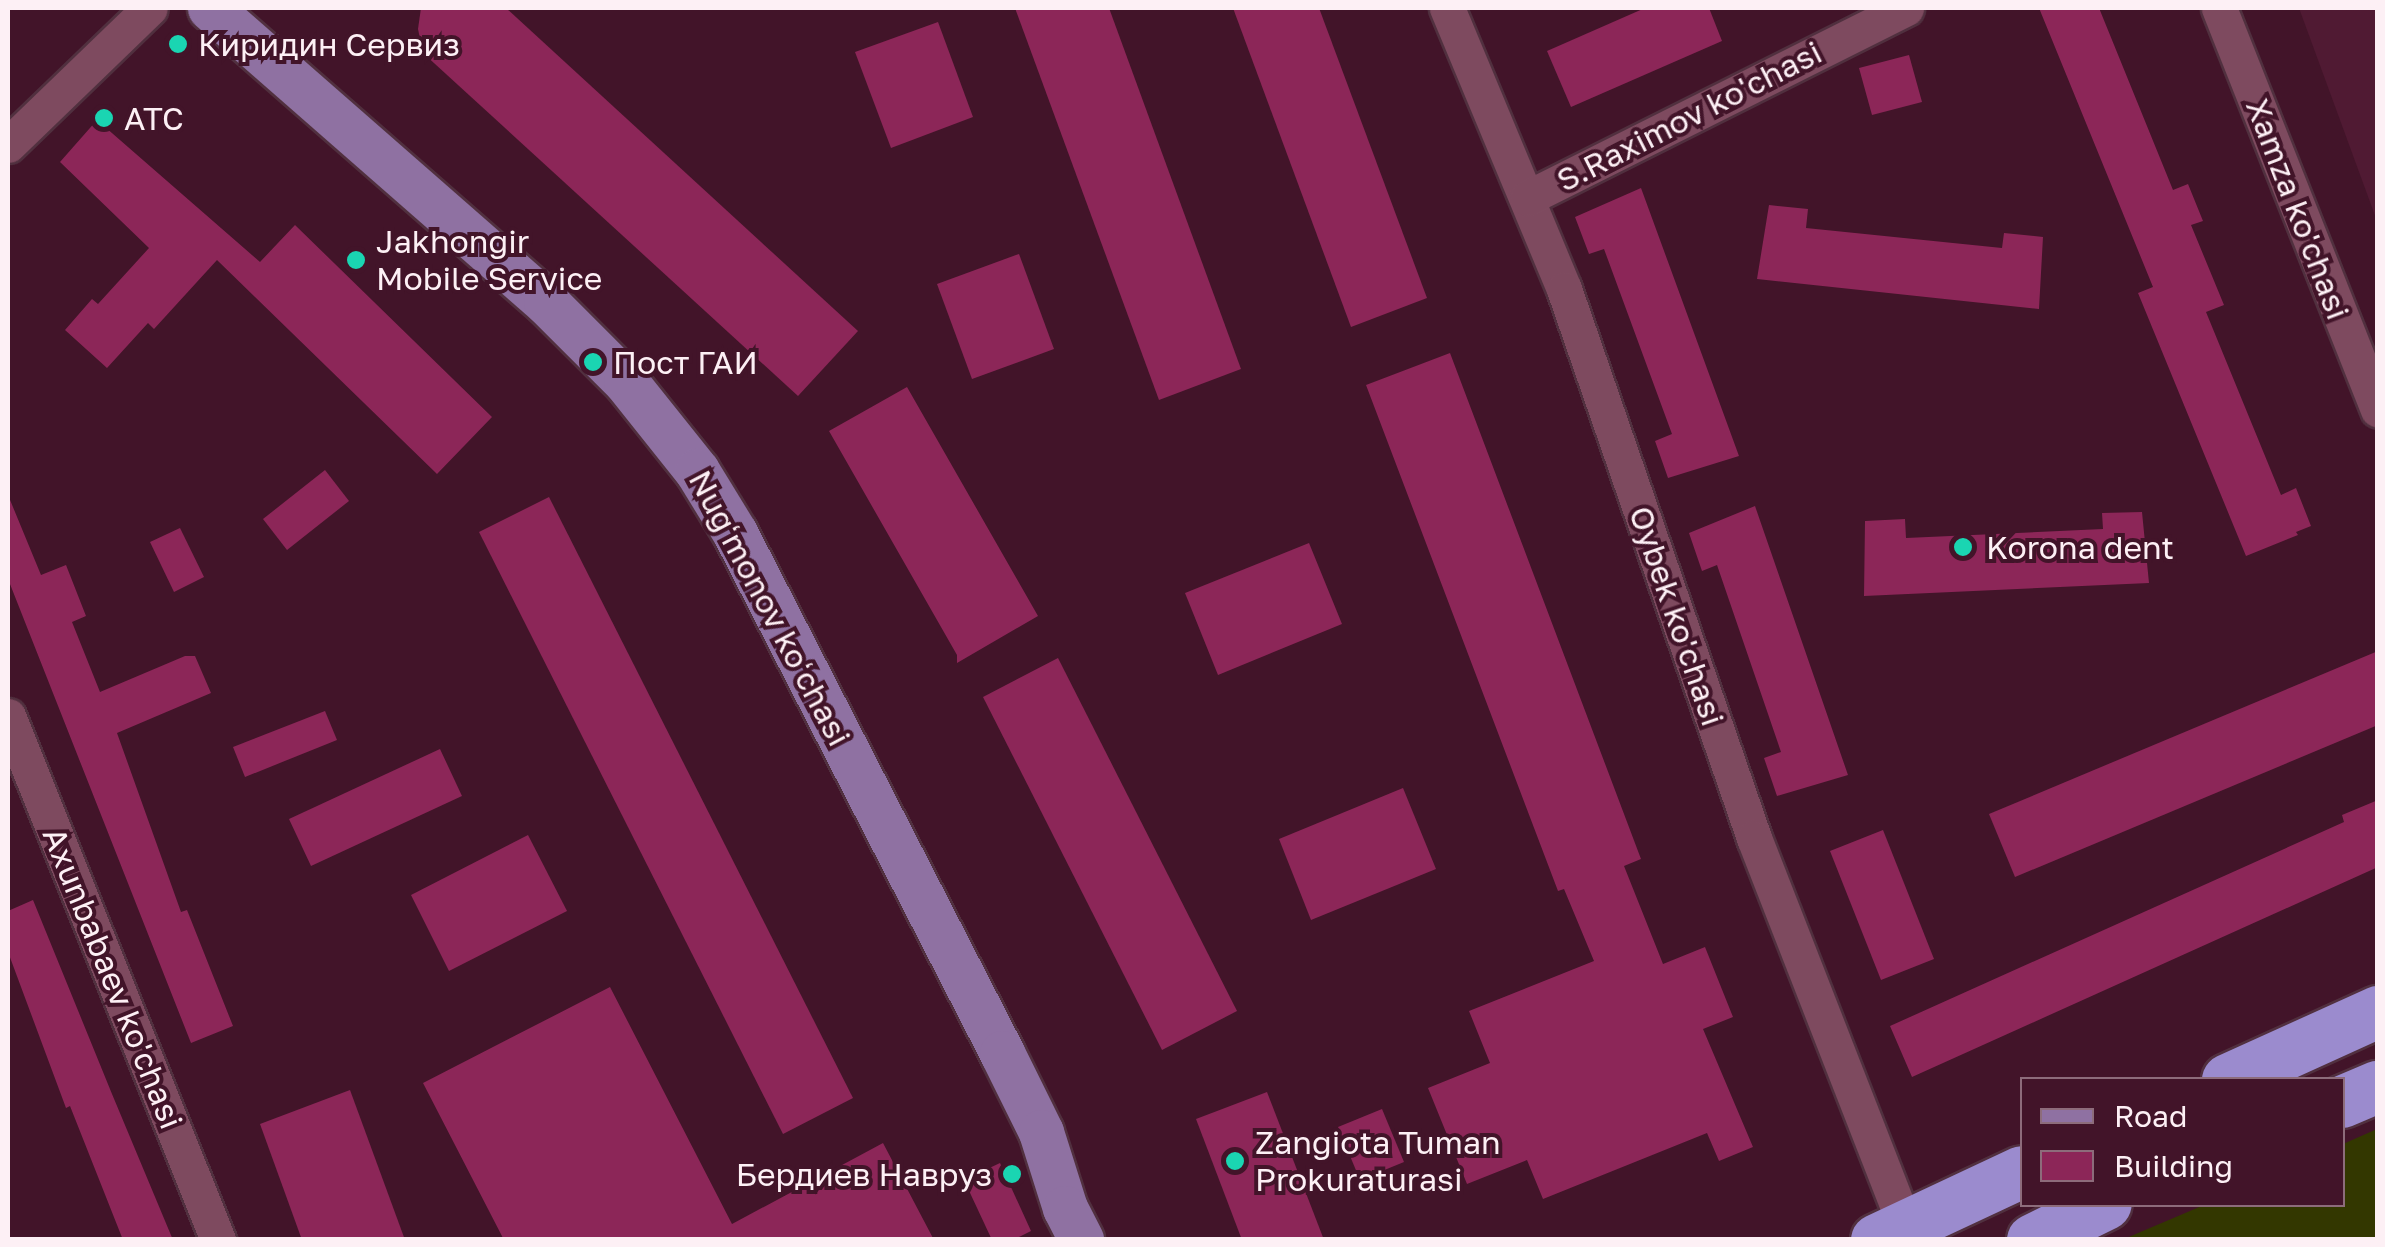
<!DOCTYPE html>
<meta charset="utf-8">
<style>
body{margin:0}
#map{position:relative;width:2385px;height:1247px;overflow:hidden;background:#421429;font-family:"Golos Text",sans-serif}
div>[style]{position:absolute}
.built>*{inset:0;background:#501a33}
.green>*{inset:0;background:#333700}
.building>*{inset:0;background:#8c2658}
.roads{filter:drop-shadow(2px 0 #51303f) drop-shadow(-2px 0 #51303f) drop-shadow(0 2px #51303f) drop-shadow(0 -2px #51303f)}
.minor>*{height:35px;margin:-17.5px;padding:0 17.5px;transform-origin:17.5px;border-radius:17.5px;background:#7e4a5f}
.major>*{height:45px;margin:-22.5px;padding:0 22.5px;transform-origin:22.5px;border-radius:22.5px;background:#8f71a2}
.highway>*{height:52px;margin:-26px;padding:0 26px;transform-origin:26px;border-radius:26px;background:#9b8bce}
.dots>*{width:28px;height:28px;translate:-50% -50%;box-sizing:border-box;border:5px solid #421429;border-radius:50%}
span{translate:-50% -50%;white-space:nowrap;text-align:center;line-height:1.15;-webkit-text-stroke:8px #421429;paint-order:stroke}
.poi-label{font-size:32px;color:#fdf0f5}
.left{translate:0 -50%;text-align:left}
.right{translate:-100% -50%;text-align:right}
.street-label{font-size:32px;color:#fdf0f5}
.frame{position:absolute;inset:0;border:10px solid #fdf0f5;pointer-events:none}
.legend{position:absolute;left:2020px;top:1077px;width:325px;height:130px;box-sizing:border-box;background:#421429;border:2px solid #8d6c7b;margin:0;padding:12px 18px;list-style:none;font-size:30px;color:#fdf0f5}
.legend li{display:flex;align-items:center;gap:20px;height:50px}
.legend b{width:50px;border:2px solid #8d6c7b}
</style>
<div id="map">
<div class="built">
<div style="clip-path:polygon(2299px 8px,2377px 8px,2377px 221px)"></div>
</div>
<div class="green">
<div style="clip-path:polygon(2377px 1129px,2377px 1239px,2124px 1239px,2204px 1205px,2342px 1204px,2343px 1144px)"></div>
</div>
<div class="building">
<div style="clip-path:polygon(421px 8px,506px 8px,858px 331px,798px 396px,423px 53px,418px 29px)"></div>
<div style="clip-path:polygon(1015px 8px,1109px 8px,1241px 369px,1159px 400px)"></div>
<div style="clip-path:polygon(1233px 8px,1319px 8px,1427px 298px,1351px 327px)"></div>
<div style="clip-path:polygon(1645px 8px,1709px 8px,1722px 41px,1571px 107px,1547px 51px)"></div>
<div style="clip-path:polygon(2039px 8px,2099px 8px,2173px 190px,2188px 184px,2203px 221px,2191px 225px,2224px 305px,2206px 312px,2281px 495px,2296px 488px,2311px 526px,2296px 532px,2298px 535px,2246px 556px,2138px 293px,2153px 287px)"></div>
<div style="clip-path:polygon(938px 22px,973px 117px,891px 148px,855px 52px)"></div>
<div style="clip-path:polygon(1909px 55px,1922px 102px,1872px 115px,1859px 68px)"></div>
<div style="clip-path:polygon(97px 120px,260px 262px,295px 225px,492px 417px,437px 474px,217px 260px,154px 329px,148px 323px,107px 368px,65px 330px,92px 299px,98px 304px,149px 248px,60px 162px)"></div>
<div style="clip-path:polygon(1641px 188px,1739px 456px,1668px 478px,1655px 441px,1672px 434px,1604px 249px,1589px 254px,1575px 217px)"></div>
<div style="clip-path:polygon(1769px 205px,1808px 209px,1806px 228px,2002px 248px,2004px 233px,2043px 237px,2039px 309px,1757px 279px)"></div>
<div style="clip-path:polygon(1019px 254px,1054px 349px,972px 379px,937px 284px)"></div>
<div style="clip-path:polygon(1450px 353px,1641px 859px,1624px 866px,1663px 964px,1705px 947px,1733px 1017px,1703px 1029px,1753px 1147px,1719px 1161px,1707px 1133px,1543px 1199px,1527px 1160px,1467px 1184px,1428px 1088px,1490px 1063px,1469px 1011px,1594px 961px,1564px 889px,1558px 891px,1366px 385px)"></div>
<div style="clip-path:polygon(907px 387px,1038px 616px,957px 663px,957px 655px,829px 431px)"></div>
<div style="clip-path:polygon(325px 470px,349px 501px,287px 550px,263px 519px)"></div>
<div style="clip-path:polygon(8px 495px,41px 575px,66px 565px,86px 616px,72px 622px,100px 692px,185px 656px,195px 656px,211px 693px,117px 733px,181px 912px,187px 910px,233px 1026px,191px 1043px,8px 579px)"></div>
<div style="clip-path:polygon(549px 497px,853px 1098px,783px 1134px,479px 532px)"></div>
<div style="clip-path:polygon(1755px 506px,1848px 775px,1777px 796px,1764px 758px,1781px 752px,1717px 565px,1702px 571px,1689px 533px)"></div>
<div style="clip-path:polygon(2142px 512px,2149px 583px,1864px 596px,1865px 521px,1905px 519px,1906px 538px,2103px 529px,2102px 513px)"></div>
<div style="clip-path:polygon(180px 528px,204px 577px,174px 592px,150px 542px)"></div>
<div style="clip-path:polygon(1309px 543px,1342px 624px,1218px 675px,1185px 593px)"></div>
<div style="clip-path:polygon(2378px 651px,2378px 725px,2015px 877px,1989px 814px)"></div>
<div style="clip-path:polygon(1058px 658px,1237px 1011px,1162px 1050px,983px 697px)"></div>
<div style="clip-path:polygon(325px 711px,337px 740px,245px 777px,233px 747px)"></div>
<div style="clip-path:polygon(440px 749px,462px 796px,311px 866px,289px 819px)"></div>
<div style="clip-path:polygon(1403px 788px,1436px 869px,1311px 920px,1279px 839px)"></div>
<div style="clip-path:polygon(2378px 800px,2378px 867px,1912px 1077px,1890px 1026px,2344px 822px,2342px 815px)"></div>
<div style="clip-path:polygon(1883px 830px,1934px 959px,1881px 980px,1830px 851px)"></div>
<div style="clip-path:polygon(528px 835px,567px 911px,449px 971px,411px 895px)"></div>
<div style="clip-path:polygon(33px 900px,112px 1094px,173px 1240px,123px 1240px,70px 1106px,66px 1108px,8px 952px,8px 911px)"></div>
<div style="clip-path:polygon(610px 987px,732px 1224px,883px 1143px,934px 1240px,504px 1240px,423px 1083px)"></div>
<div style="clip-path:polygon(350px 1090px,405px 1240px,302px 1240px,260px 1124px)"></div>
<div style="clip-path:polygon(1267px 1092px,1324px 1240px,1242px 1240px,1196px 1119px)"></div>
<div style="clip-path:polygon(1382px 1109px,1404px 1162px,1360px 1180px,1338px 1127px)"></div>
<div style="clip-path:polygon(1000px 1163px,1031px 1231px,1013px 1240px,992px 1240px,964px 1180px)"></div>
</div>
<div class="roads">
<div class="minor">
<div style="left:1447px;top:8px;width:304px;rotate:67.4deg"></div>
<div style="left:1564px;top:289px;width:581px;rotate:70.91deg"></div>
<div style="left:1754px;top:838px;width:415px;rotate:68.7deg"></div>
<div style="left:2219px;top:8px;width:432px;rotate:68.4deg"></div>
<div style="left:8px;top:145px;width:197px;rotate:-44deg"></div>
<div style="left:1527px;top:198px;width:424px;rotate:-26.6deg"></div>
<div style="left:8px;top:716px;width:565px;rotate:68.16deg"></div>
</div>
<div class="major">
<div style="left:210px;top:8px;width:446px;rotate:41.2deg"></div>
<div style="left:546px;top:302px;width:113px;rotate:45deg"></div>
<div style="left:626px;top:382px;width:114px;rotate:51.4deg"></div>
<div style="left:697px;top:471px;width:73px;rotate:58.5deg"></div>
<div style="left:735px;top:533px;width:585px;rotate:62.82deg"></div>
<div style="left:1002px;top:1053px;width:88px;rotate:63.7deg"></div>
<div style="left:1041px;top:1132px;width:80px;rotate:72.5deg"></div>
<div style="left:1065px;top:1208px;width:36px;rotate:63deg"></div>
</div>
<div class="highway">
<div style="left:2228px;top:1080px;width:165px;rotate:-24.4deg"></div>
<div style="left:2342px;top:1102px;width:39px;rotate:-23deg"></div>
<div style="left:1877px;top:1240px;width:160px;rotate:-25.1deg"></div>
<div style="left:2033px;top:1240px;width:81px;rotate:-26.3deg"></div>
</div>
</div>
<div class="dots">
<div style="left:178px;top:44px;background:#1ad5b2"></div>
<div style="left:104px;top:118px;background:#1ad5b2"></div>
<div style="left:356px;top:260px;background:#1ad5b2"></div>
<div style="left:593px;top:362px;background:#1ad5b2"></div>
<div style="left:1963px;top:547px;background:#1ad5b2"></div>
<div style="left:1235px;top:1161px;background:#1ad5b2"></div>
<div style="left:1012px;top:1174px;background:#1ad5b2"></div>
</div>
<div class="poi-label">
<span class="left" style="left:198px;top:44px">Киридин Сервиз</span>
<span class="left" style="left:124px;top:118px">АТС</span>
<span class="left" style="left:376px;top:260px">Jakhongir<br>Mobile Service</span>
<span class="left" style="left:613px;top:362px">Пост ГАИ</span>
<span class="left" style="left:1986px;top:547px">Korona dent</span>
<span class="left" style="left:1255px;top:1161px">Zangiota Tuman<br>Prokuraturasi</span>
<span class="right" style="left:992px;top:1174px">Бердиев Навруз</span>
</div>
<div class="street-label">
<span style="left:1689px;top:116px;rotate:-27deg">S.Raximov ko'chasi</span>
<span style="left:2298px;top:209px;rotate:69deg">Xamza ko'chasi</span>
<span style="left:770px;top:608px;rotate:62deg">Nugʻmonov koʻchasi</span>
<span style="left:1677px;top:616px;rotate:71deg">Oybek ko'chasi</span>
<span style="left:113px;top:978px;rotate:68deg">Axunbabaev ko'chasi</span>
</div>
<div class="frame"></div>
<ul class="legend">
<li><b style="height:12px;background:#8f71a2"></b>Road</li>
<li><b style="height:28px;background:#8c2658"></b>Building</li>
</ul>
</div>
